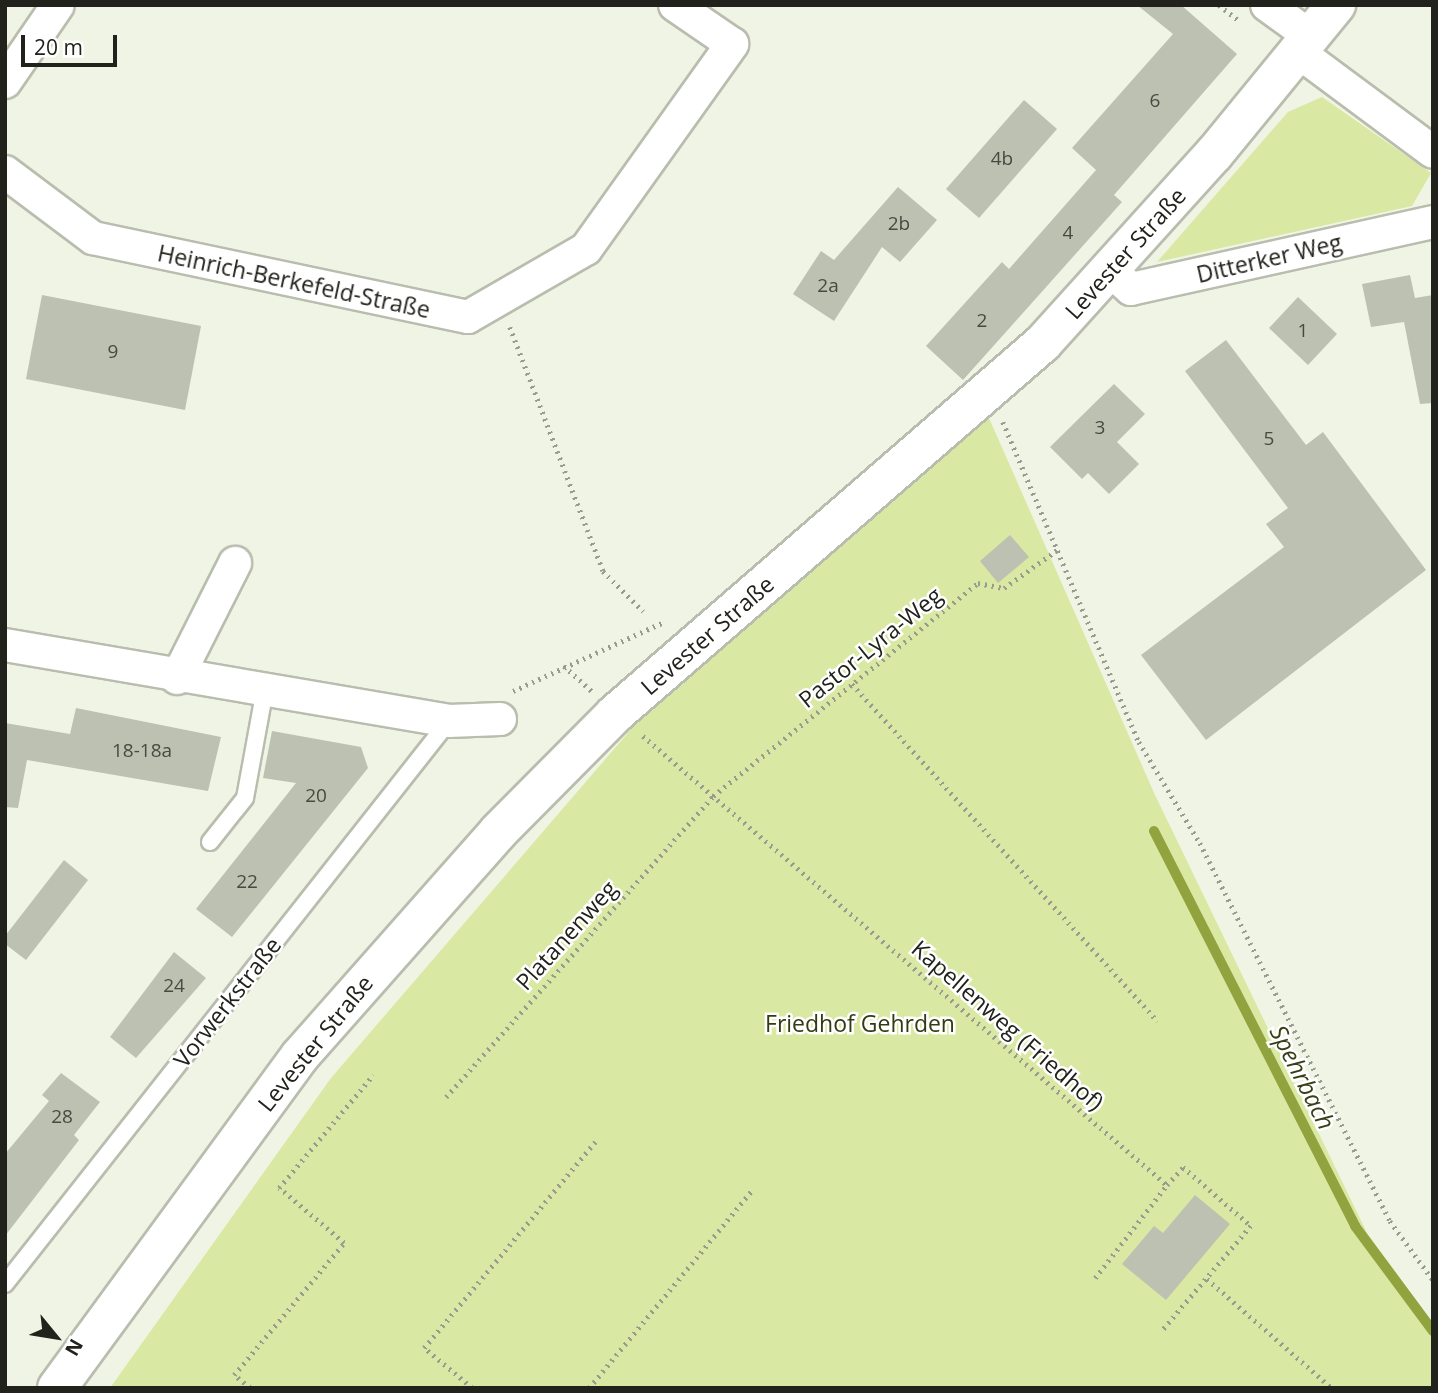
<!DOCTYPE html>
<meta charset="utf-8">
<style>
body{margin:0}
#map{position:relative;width:1438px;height:1393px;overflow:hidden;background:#f0f4e4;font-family:"Open Sans",sans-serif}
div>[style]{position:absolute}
.green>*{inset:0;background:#d9e8a2}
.stream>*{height:10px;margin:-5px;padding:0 5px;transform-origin:5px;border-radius:5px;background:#91a33f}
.building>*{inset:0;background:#bdc1b2}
.path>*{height:4.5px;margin-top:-2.25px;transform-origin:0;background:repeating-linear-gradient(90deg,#989b8f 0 2px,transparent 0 7px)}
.roads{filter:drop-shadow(2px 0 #b9bdae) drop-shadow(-2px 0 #b9bdae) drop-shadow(0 2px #b9bdae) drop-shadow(0 -2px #b9bdae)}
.service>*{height:16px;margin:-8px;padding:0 8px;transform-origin:8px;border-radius:8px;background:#fff}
.minor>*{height:32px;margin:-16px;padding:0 16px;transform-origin:16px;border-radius:16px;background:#fff}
.tertiary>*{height:38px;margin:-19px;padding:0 19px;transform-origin:19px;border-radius:19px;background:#fff}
span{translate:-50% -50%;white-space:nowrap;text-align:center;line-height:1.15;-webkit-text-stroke:5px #fff;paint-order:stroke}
.number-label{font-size:19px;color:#484a42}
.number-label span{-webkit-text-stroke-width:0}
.street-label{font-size:23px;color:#21221c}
.park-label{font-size:23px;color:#343b12}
.water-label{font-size:24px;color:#383f16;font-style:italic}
.frame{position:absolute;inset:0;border:7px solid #21221c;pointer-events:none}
.north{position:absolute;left:21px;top:1302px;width:70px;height:70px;-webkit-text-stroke:5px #fff;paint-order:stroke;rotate:120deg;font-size:19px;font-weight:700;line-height:28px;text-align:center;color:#21221c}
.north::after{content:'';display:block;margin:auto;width:24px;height:32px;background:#21221c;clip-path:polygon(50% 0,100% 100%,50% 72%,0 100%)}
.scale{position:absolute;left:21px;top:35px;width:96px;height:32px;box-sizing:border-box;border:4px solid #21221c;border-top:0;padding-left:9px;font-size:21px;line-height:24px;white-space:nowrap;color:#21221c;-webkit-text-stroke:5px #fff;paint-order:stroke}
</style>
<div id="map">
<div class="green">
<div style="clip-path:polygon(1322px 97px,1431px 173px,1412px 206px,1157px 262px,1288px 112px)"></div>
<div style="clip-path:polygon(989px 418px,1155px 795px,1367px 1233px,1433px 1324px,1433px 1388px,110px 1388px,331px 1078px,633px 727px)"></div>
</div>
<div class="stream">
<div style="left:1154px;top:831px;width:443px;rotate:63deg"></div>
<div style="left:1355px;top:1226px;width:131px;rotate:53.4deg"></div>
</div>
<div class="building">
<div style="clip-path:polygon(1137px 5px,1181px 5px,1237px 54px,1114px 195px,1122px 202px,963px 380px,926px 346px,1002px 262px,1009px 269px,1096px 170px,1072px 148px,1173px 34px)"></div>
<div style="clip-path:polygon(1024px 100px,1057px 129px,979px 218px,946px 189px)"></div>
<div style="clip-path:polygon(898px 187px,937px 220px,900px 262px,882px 247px,834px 321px,793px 294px,821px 251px,834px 260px)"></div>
<div style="clip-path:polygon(1410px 275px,1415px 298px,1433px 295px,1433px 403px,1420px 404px,1404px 322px,1371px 327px,1362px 284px)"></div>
<div style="clip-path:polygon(42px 295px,201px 326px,185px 410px,26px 379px)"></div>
<div style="clip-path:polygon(1298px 297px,1337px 334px,1308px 365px,1269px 328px)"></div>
<div style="clip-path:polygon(1226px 340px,1306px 445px,1323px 432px,1426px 570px,1206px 740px,1141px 655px,1284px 547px,1266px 524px,1288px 508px,1185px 371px)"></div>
<div style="clip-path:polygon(1114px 384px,1145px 414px,1117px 442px,1139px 464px,1109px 494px,1088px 473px,1082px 479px,1050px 447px)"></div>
<div style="clip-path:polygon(1010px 535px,1029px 557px,998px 583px,980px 561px)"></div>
<div style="clip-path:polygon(76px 708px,221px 737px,208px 791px,27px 760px,18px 808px,5px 807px,5px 723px,70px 734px)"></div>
<div style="clip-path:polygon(272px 731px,361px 747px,368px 768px,232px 937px,196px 909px,296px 783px,263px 778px)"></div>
<div style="clip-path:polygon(64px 860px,88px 880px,26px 960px,5px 944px,5px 936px)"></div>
<div style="clip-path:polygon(174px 952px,206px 978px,136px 1058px,110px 1037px)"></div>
<div style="clip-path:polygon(61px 1073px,100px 1102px,74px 1135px,79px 1140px,5px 1236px,5px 1154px,49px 1101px,42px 1095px)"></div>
<div style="clip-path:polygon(1195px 1195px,1230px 1224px,1166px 1300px,1122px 1264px,1154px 1226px,1163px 1233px)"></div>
</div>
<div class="path">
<div style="left:1219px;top:5px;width:24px;rotate:38deg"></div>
<div style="left:510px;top:327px;width:261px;rotate:69.1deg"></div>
<div style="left:603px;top:571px;width:57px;rotate:45deg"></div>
<div style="left:1003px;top:422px;width:348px;rotate:67deg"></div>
<div style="left:1139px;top:742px;width:118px;rotate:58.9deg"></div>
<div style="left:1200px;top:843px;width:423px;rotate:63.3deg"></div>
<div style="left:1390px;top:1221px;width:73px;rotate:53.9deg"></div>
<div style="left:564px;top:666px;width:38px;rotate:42deg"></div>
<div style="left:852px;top:684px;width:455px;rotate:47.8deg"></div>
<div style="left:513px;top:691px;width:166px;rotate:-24.6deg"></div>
<div style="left:643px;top:736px;width:690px;rotate:40.59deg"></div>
<div style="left:1167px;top:1185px;width:24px;rotate:-48deg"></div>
<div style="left:1183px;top:1167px;width:90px;rotate:40.9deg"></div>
<div style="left:1251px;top:1226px;width:138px;rotate:130.3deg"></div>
<div style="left:446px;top:1097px;width:402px;rotate:-48.4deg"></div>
<div style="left:713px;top:796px;width:340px;rotate:-38.8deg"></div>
<div style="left:978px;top:583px;width:26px;rotate:11deg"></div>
<div style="left:1004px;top:588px;width:65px;rotate:-35.6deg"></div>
<div style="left:1095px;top:1278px;width:118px;rotate:-52.3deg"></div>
<div style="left:1207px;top:1279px;width:166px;rotate:41.1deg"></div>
<div style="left:250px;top:1388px;width:21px;rotate:-141deg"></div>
<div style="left:234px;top:1375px;width:172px;rotate:-50.2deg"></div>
<div style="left:344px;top:1243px;width:85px;rotate:-139.8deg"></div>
<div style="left:279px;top:1188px;width:147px;rotate:-50.2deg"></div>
<div style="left:472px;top:1388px;width:62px;rotate:-140.2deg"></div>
<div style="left:424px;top:1348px;width:268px;rotate:-50.3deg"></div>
<div style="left:589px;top:1388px;width:256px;rotate:-50.5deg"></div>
</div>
<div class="roads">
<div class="service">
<div style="left:210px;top:842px;width:56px;rotate:-51.5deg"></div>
<div style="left:245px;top:798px;width:106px;rotate:-79.6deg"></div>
<div style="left:5px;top:1284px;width:717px;rotate:-51.74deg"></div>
</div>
<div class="minor">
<div style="left:1267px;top:5px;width:53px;rotate:35.8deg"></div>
<div style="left:1297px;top:51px;width:169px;rotate:36.6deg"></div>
<div style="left:5px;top:82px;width:93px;rotate:-55.5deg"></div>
<div style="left:5px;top:172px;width:110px;rotate:36.9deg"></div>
<div style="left:93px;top:238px;width:383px;rotate:11.9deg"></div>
<div style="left:468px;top:317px;width:136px;rotate:-30deg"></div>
<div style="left:586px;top:249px;width:252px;rotate:-54.5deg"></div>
<div style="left:732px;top:44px;width:69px;rotate:-145.6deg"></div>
<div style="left:1111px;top:271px;width:27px;rotate:42deg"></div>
<div style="left:1131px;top:289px;width:309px;rotate:-12.5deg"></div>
<div style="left:5px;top:645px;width:450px;rotate:9.7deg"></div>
<div style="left:449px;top:721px;width:51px;rotate:-2.2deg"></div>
<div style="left:177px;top:678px;width:129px;rotate:-63.2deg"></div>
</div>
<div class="tertiary">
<div style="left:57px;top:1388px;width:411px;rotate:-53.8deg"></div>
<div style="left:300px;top:1056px;width:299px;rotate:-48.5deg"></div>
<div style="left:498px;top:832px;width:166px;rotate:-45.2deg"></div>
<div style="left:615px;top:714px;width:566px;rotate:-40.92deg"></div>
<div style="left:1043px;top:343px;width:255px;rotate:-47.9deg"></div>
<div style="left:1214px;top:154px;width:193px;rotate:-50.7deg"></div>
</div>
</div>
<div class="number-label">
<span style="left:1155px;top:101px">6</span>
<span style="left:1002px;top:159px">4b</span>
<span style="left:899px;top:224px">2b</span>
<span style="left:1068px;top:233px">4</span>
<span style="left:828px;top:286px">2a</span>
<span style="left:982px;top:321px">2</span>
<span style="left:1303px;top:331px">1</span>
<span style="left:113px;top:352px">9</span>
<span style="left:1100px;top:428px">3</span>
<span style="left:1269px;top:439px">5</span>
<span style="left:142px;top:751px">18-18a</span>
<span style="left:316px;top:796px">20</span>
<span style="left:247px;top:882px">22</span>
<span style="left:174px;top:986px">24</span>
<span style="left:62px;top:1117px">28</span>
</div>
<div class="street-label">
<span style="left:1125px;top:253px;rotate:-48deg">Levester Straße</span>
<span style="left:1269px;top:258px;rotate:-13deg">Ditterker Weg</span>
<span style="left:294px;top:281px;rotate:12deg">Heinrich-Berkefeld-Straße</span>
<span style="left:707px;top:635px;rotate:-41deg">Levester Straße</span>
<span style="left:870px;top:647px;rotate:-39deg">Pastor-Lyra-Weg</span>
<span style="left:566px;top:935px;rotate:-48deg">Platanenweg</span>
<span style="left:227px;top:1002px;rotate:-52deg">Vorwerkstraße</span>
<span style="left:1008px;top:1025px;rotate:41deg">Kapellenweg (Friedhof)</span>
<span style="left:315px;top:1043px;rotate:-51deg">Levester Straße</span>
</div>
<div class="park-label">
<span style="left:860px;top:1023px">Friedhof Gehrden</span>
</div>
<div class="water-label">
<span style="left:1303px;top:1077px;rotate:63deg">Spehrbach</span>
</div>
<div class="frame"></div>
<div class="north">N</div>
<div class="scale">20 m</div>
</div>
